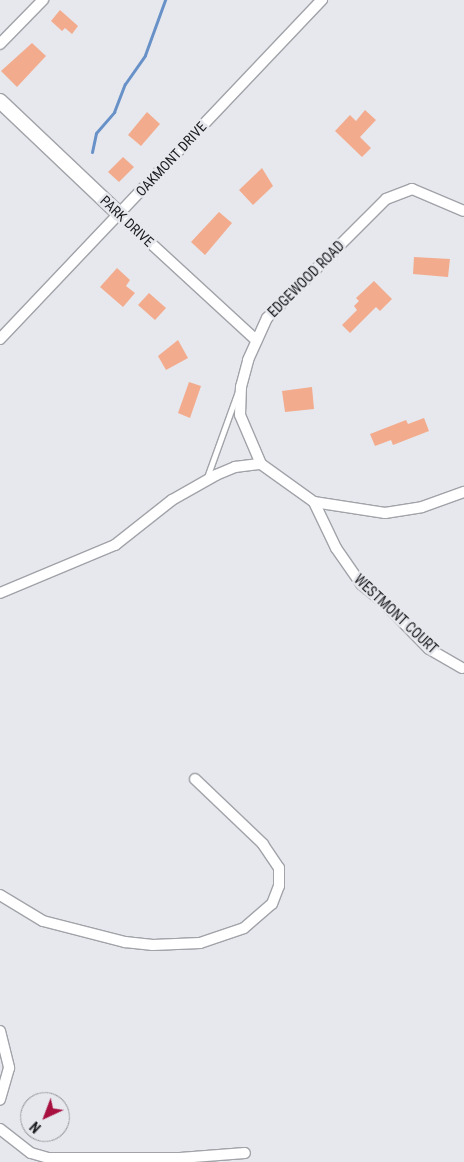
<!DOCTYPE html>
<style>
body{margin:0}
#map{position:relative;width:464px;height:1162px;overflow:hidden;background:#e6e8ee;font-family:"Roboto Condensed",sans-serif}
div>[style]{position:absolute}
.stream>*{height:3px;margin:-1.5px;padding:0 1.5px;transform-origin:1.5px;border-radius:1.5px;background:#6891c8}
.building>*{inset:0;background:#f3ab8d}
.roads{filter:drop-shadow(1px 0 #a1a3a9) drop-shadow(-1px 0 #a1a3a9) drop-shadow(0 1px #a1a3a9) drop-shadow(0 -1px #a1a3a9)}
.lane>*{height:5px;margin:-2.5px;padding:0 2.5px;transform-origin:2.5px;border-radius:2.5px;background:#fff}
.street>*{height:10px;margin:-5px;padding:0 5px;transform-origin:5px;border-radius:5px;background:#fff}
.secondary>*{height:14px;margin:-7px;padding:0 7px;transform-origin:7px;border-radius:7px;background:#fff}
span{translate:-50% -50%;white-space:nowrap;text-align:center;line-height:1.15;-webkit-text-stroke:5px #e6e8ee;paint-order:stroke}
.street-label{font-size:14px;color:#1a1b1d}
.north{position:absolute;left:20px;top:1092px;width:50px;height:50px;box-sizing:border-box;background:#e6e8ee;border:1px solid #94969a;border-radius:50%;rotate:223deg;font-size:14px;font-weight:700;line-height:20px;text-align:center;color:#1a1b1d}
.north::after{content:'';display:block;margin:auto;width:18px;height:22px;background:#a7103f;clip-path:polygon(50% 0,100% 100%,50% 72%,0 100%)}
</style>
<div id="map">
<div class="stream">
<div style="left:92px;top:152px;width:19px;rotate:-78deg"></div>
<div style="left:96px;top:133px;width:28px;rotate:-49deg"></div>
<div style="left:114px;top:112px;width:30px;rotate:-69deg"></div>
<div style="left:125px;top:84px;width:35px;rotate:-55deg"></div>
<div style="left:145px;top:55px;width:59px;rotate:-70deg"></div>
</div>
<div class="building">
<div style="clip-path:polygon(60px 10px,78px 26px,72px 34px,65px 28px,62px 31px,51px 21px)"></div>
<div style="clip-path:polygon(32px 43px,46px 56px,17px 87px,1px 71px)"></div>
<div style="clip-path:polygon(365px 110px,376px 120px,360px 137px,371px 148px,362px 157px,335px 131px,350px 115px,356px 121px)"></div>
<div style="clip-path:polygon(147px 112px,160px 124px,141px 146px,128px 135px)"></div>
<div style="clip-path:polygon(123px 157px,134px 167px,119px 182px,108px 172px)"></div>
<div style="clip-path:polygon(262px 168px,273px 186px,253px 205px,239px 190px)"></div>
<div style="clip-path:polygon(219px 212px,232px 223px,205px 255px,191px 242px)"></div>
<div style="clip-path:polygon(414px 257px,450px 259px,448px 277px,413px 274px)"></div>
<div style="clip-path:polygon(117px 268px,130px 280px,126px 286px,135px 293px,123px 307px,100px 287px)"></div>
<div style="clip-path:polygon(374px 281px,392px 299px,380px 311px,376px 307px,350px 333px,342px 325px,357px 310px,354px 306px,359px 301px,356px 298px)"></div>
<div style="clip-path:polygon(149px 293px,166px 308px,155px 320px,138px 305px)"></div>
<div style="clip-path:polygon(178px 340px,188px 358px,166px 370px,158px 356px)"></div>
<div style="clip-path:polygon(189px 382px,201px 386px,190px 418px,178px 413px)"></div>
<div style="clip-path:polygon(312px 387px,314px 409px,285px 412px,282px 391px)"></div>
<div style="clip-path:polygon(424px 418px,429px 431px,393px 445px,391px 440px,375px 446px,370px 434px,406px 420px,408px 424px)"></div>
</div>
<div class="roads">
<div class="lane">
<div style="left:206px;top:480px;width:95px;rotate:-70.2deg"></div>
</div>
<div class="street">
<div style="left:0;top:44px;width:62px;rotate:-45.7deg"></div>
<div style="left:119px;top:214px;width:185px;rotate:42.6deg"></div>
<div style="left:0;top:339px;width:468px;rotate:-46.5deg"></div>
<div style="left:314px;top:502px;width:72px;rotate:8.8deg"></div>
<div style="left:385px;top:513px;width:37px;rotate:-9deg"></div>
<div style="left:422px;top:507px;width:45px;rotate:-19.7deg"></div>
<div style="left:0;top:593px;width:125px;rotate:-22.7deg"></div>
<div style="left:115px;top:545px;width:73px;rotate:-38.3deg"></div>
<div style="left:172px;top:500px;width:51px;rotate:-29.6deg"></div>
<div style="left:216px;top:475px;width:21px;rotate:-23deg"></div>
<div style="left:235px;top:467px;width:26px;rotate:-7deg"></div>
<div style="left:462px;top:668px;width:38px;rotate:-150deg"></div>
<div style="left:429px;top:649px;width:66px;rotate:-134.4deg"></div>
<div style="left:383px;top:602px;width:28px;rotate:-141deg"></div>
<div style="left:361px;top:584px;width:44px;rotate:-124.8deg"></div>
<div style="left:336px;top:548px;width:51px;rotate:-115.6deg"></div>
<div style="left:314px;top:502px;width:65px;rotate:-144.4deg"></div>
<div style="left:261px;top:464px;width:53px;rotate:-113.2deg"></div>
<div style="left:240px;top:415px;width:28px;rotate:-88deg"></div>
<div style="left:241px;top:387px;width:28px;rotate:-75deg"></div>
<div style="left:248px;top:360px;width:46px;rotate:-65.7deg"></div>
<div style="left:267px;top:318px;width:168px;rotate:-45deg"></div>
<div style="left:386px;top:199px;width:28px;rotate:-21deg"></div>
<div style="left:412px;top:189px;width:56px;rotate:22.9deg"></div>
<div style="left:0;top:895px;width:50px;rotate:31.2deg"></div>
<div style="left:43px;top:921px;width:85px;rotate:14.4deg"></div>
<div style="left:125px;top:942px;width:28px;rotate:6deg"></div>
<div style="left:153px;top:945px;width:47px;rotate:-2.4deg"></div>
<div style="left:200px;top:943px;width:46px;rotate:-18.8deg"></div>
<div style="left:244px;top:928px;width:37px;rotate:-41deg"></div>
<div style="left:272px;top:904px;width:19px;rotate:-69deg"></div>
<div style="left:279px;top:886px;width:18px;rotate:-90deg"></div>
<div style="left:279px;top:868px;width:29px;rotate:-124deg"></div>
<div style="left:263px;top:844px;width:94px;rotate:-136.3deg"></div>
<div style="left:0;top:1031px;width:38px;rotate:76deg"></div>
<div style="left:9px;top:1068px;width:33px;rotate:106deg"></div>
<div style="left:0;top:1129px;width:39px;rotate:38deg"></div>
<div style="left:31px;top:1153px;width:19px;rotate:16deg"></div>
<div style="left:49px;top:1158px;width:131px"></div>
<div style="left:180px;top:1158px;width:65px;rotate:-4.4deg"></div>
</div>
<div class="secondary">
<div style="left:0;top:101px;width:164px;rotate:43.5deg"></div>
</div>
</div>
<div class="street-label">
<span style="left:171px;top:159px;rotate:-47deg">OAKMONT DRIVE</span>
<span style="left:127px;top:221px;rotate:43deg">PARK DRIVE</span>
<span style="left:306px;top:279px;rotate:-45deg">EDGEWOOD ROAD</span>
<span style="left:396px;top:614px;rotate:43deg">WESTMONT COURT</span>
</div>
<div class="north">N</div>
</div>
